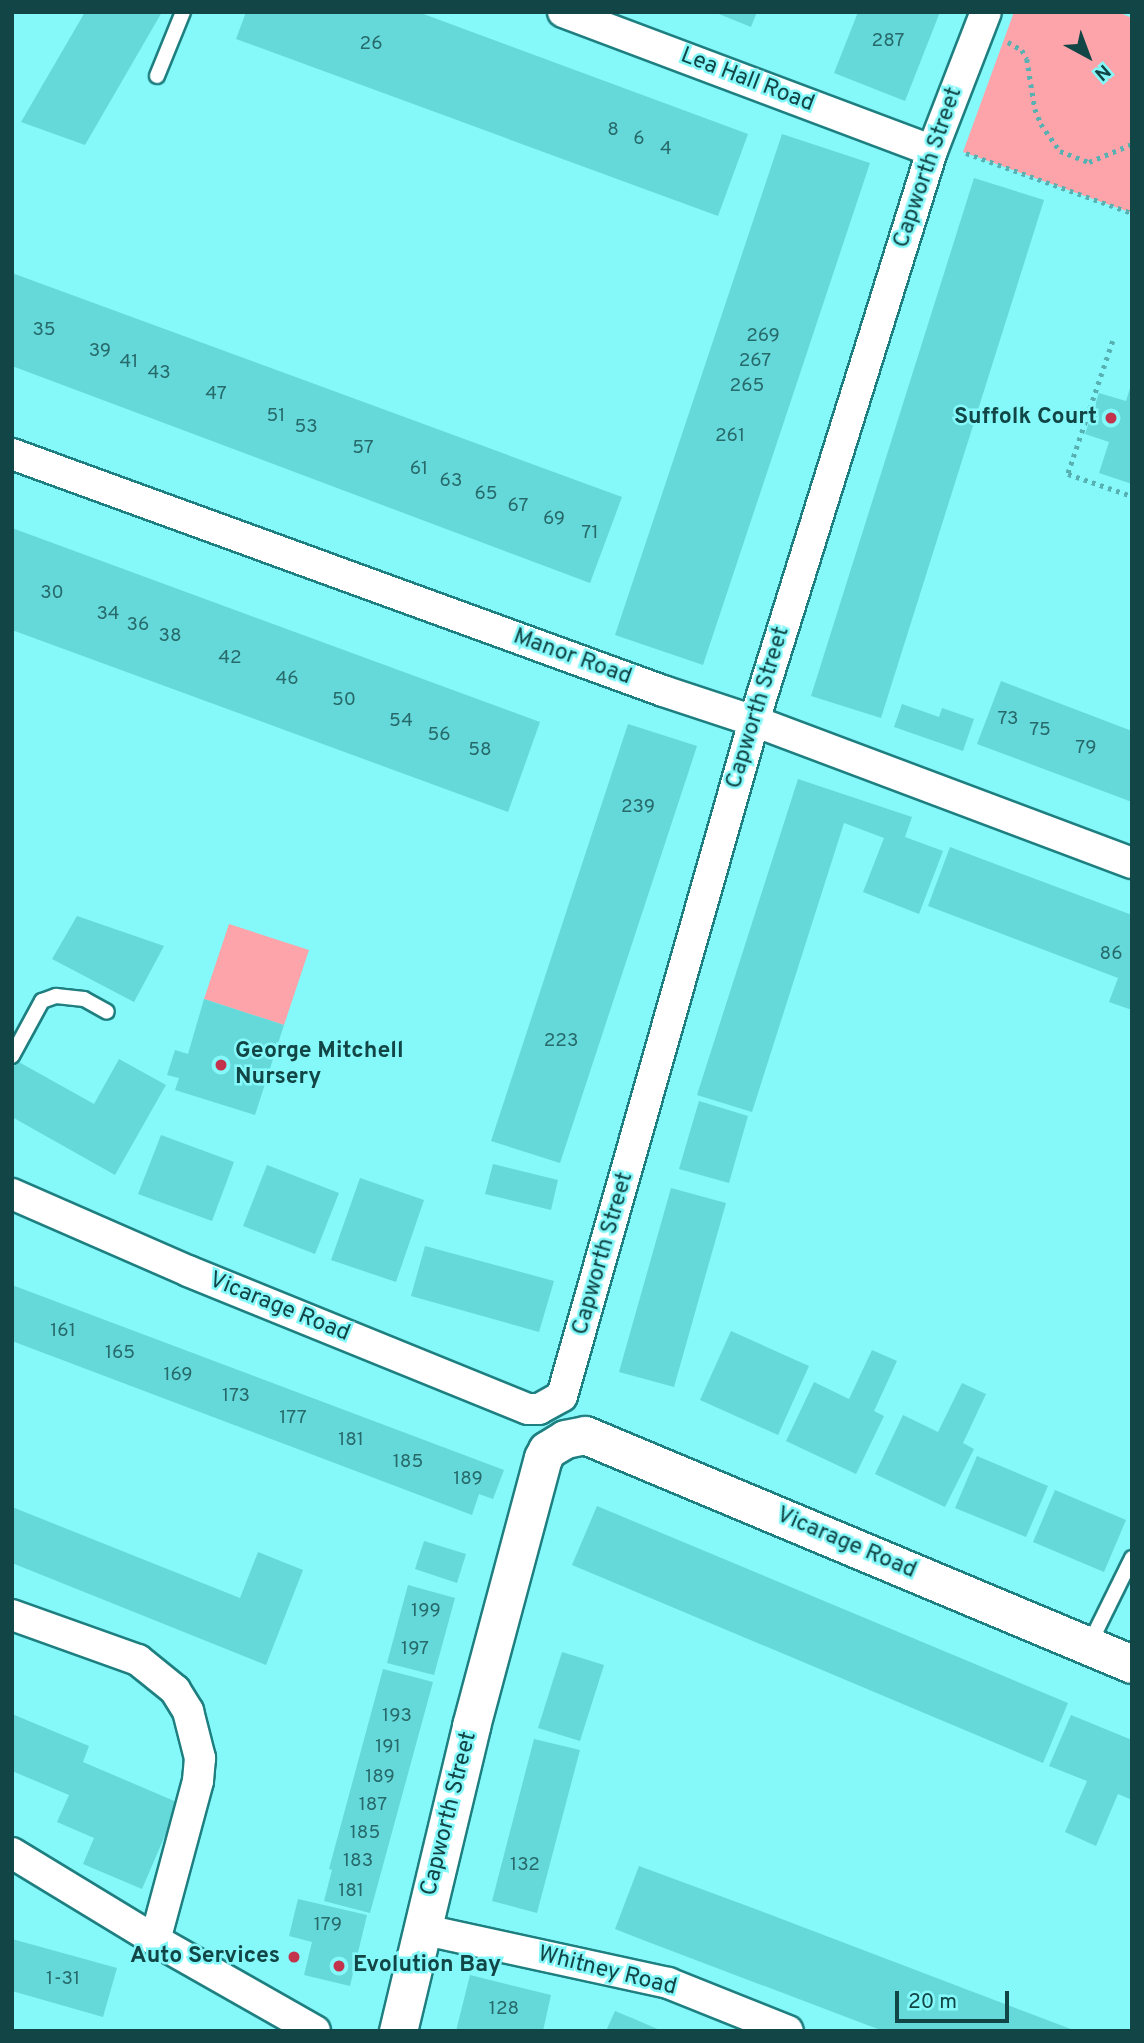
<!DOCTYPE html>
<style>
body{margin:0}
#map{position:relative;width:1144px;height:2043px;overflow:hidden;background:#85f8f9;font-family:Overpass,sans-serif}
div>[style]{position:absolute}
.green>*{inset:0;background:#fca4a9}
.building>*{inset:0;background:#65d9da}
.path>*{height:4.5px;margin-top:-2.25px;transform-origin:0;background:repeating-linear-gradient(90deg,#57b0b1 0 3.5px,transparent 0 8.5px)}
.roads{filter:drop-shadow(2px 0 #1f7f80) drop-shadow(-2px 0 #1f7f80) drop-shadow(0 2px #1f7f80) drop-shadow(0 -2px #1f7f80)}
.service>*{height:14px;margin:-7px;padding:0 7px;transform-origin:7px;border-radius:7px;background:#fff}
.minor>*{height:30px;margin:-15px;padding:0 15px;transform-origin:15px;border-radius:15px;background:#fff}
.tertiary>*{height:37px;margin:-18.5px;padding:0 18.5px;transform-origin:18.5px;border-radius:18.5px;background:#fff}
.dots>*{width:19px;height:19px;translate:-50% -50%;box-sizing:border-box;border:4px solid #85f8f9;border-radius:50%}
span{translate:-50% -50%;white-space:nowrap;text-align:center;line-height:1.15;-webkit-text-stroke:5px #85f8f9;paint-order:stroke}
.number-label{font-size:19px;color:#276a6b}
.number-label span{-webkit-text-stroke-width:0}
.street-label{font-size:23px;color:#124546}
.poi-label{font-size:23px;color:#124546;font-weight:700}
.right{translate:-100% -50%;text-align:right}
.left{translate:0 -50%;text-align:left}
.frame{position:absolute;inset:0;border:14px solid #124546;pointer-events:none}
.north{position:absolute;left:1053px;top:21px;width:70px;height:70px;-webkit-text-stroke:5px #85f8f9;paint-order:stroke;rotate:139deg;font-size:19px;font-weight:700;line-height:28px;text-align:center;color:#124546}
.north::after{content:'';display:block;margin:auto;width:24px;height:32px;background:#124546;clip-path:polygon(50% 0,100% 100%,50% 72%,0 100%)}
.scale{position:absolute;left:895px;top:1991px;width:114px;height:32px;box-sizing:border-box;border:4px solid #124546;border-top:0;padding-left:9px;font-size:21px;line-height:24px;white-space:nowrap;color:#124546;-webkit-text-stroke:5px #85f8f9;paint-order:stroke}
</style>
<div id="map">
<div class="green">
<div style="clip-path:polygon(1014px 12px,1118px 12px,1132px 18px,1132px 213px,963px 152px)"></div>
<div style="clip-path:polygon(229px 924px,309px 950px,284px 1025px,204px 999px)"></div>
</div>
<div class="building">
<div style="clip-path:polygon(85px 12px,162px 12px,85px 145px,21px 122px)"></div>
<div style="clip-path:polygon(246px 12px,418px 12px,748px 134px,718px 216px,236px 39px)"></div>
<div style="clip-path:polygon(714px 12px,757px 12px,751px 27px)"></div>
<div style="clip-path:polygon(858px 12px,940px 12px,905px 101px,834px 73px)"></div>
<div style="clip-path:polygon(782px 134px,870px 163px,703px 665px,615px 635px)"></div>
<div style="clip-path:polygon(974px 178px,1044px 200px,881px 718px,811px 696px)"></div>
<div style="clip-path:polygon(12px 273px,622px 497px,590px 583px,12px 366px)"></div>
<div style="clip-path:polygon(1131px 385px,1132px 385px,1132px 484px,1099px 473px,1109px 442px,1085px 434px,1099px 393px,1126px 401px)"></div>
<div style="clip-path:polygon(12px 528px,540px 722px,508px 812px,12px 630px)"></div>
<div style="clip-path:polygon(1001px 681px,1132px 731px,1132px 802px,977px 744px)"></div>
<div style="clip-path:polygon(902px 704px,939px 717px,942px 708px,974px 719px,963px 751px,894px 727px)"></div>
<div style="clip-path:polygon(628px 724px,697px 746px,560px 1163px,491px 1141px)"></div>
<div style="clip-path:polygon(798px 779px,912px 817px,905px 837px,943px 851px,919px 914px,863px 892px,884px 838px,844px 823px,752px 1112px,697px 1095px)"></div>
<div style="clip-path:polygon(950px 847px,1132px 915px,1132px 1010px,1109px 1002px,1118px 978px,928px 906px)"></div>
<div style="clip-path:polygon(77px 916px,164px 946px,134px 1002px,52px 959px)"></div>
<div style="clip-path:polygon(204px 999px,284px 1025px,255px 1115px,175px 1090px,179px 1078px,167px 1075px,175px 1050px,188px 1054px)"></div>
<div style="clip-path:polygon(119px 1059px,166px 1085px,115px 1175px,12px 1117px,12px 1070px,17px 1061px,94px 1104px)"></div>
<div style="clip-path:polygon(699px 1101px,748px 1116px,729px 1183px,679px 1169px)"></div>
<div style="clip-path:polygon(161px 1135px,234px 1162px,212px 1221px,138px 1194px)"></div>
<div style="clip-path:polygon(493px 1164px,558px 1180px,551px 1210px,485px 1194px)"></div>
<div style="clip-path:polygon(267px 1165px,339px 1193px,315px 1254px,243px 1226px)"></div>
<div style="clip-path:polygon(360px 1178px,424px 1200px,396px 1282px,331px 1260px)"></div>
<div style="clip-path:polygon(671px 1188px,726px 1203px,674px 1387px,619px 1372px)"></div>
<div style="clip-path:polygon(425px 1246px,554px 1281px,539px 1332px,411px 1296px)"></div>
<div style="clip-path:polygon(12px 1285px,504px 1470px,493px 1499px,479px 1494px,472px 1515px,12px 1341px)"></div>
<div style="clip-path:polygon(731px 1331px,809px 1366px,778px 1435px,700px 1400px)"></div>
<div style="clip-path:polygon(872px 1350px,897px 1361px,874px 1411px,884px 1416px,856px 1474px,786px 1441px,814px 1382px,849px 1399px)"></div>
<div style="clip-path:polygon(962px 1383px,986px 1394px,963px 1443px,974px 1449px,945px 1507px,875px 1474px,903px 1415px,938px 1432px)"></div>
<div style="clip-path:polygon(977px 1456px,1048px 1486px,1026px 1537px,955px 1508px)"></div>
<div style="clip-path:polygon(1055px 1490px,1126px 1520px,1104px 1572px,1033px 1542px)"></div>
<div style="clip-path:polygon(597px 1506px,1068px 1703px,1043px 1763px,572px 1565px)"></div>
<div style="clip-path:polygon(12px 1507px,240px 1598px,258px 1552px,303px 1570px,266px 1665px,12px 1563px)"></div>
<div style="clip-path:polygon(424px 1541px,466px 1554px,457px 1583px,415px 1569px)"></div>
<div style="clip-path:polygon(408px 1585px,455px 1598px,434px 1675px,387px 1663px)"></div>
<div style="clip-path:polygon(562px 1652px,604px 1665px,580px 1741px,538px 1728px)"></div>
<div style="clip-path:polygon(383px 1669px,433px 1682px,370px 1913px,324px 1901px,332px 1870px,329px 1869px)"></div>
<div style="clip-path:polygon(12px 1714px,89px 1746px,83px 1762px,179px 1803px,142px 1889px,83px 1864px,94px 1838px,57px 1822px,69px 1795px,12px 1771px)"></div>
<div style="clip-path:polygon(1071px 1715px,1132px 1740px,1132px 1800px,1118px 1794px,1096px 1846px,1065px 1832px,1087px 1781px,1049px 1766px)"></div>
<div style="clip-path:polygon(534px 1739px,580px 1750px,537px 1913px,492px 1901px)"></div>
<div style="clip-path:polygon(639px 1866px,750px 1907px,1076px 2031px,883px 2031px,643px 1940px,615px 1929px)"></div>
<div style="clip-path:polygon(298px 1899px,367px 1915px,350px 1986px,304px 1975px,312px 1942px,289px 1936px)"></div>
<div style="clip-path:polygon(12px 1939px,117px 1968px,103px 2017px,12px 1991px)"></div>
<div style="clip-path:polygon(470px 1975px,551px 1995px,543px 2031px,456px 2031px)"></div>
<div style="clip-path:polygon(615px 2011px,639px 2021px,662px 2031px,606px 2031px)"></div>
</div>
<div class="path">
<div style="left:1008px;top:42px;width:16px;rotate:30deg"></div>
<div style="left:1022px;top:50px;width:10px;rotate:61deg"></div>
<div style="left:1027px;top:59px;width:51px;rotate:80.9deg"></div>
<div style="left:1035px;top:109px;width:16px;rotate:68deg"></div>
<div style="left:1041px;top:124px;width:33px;rotate:55deg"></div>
<div style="left:1060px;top:151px;width:31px;rotate:21deg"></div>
<div style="left:1089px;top:162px;width:47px;rotate:-22.7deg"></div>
<div style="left:966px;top:153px;width:177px;rotate:19.9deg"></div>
<div style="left:1113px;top:341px;width:140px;rotate:108.7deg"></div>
<div style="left:1068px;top:474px;width:68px;rotate:19deg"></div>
</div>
<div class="roads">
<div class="service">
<div style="left:157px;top:76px;width:69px;rotate:-67.9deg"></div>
<div style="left:12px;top:1056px;width:63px;rotate:-61.4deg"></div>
<div style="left:42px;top:1001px;width:15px;rotate:-20deg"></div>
<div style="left:56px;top:996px;width:28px;rotate:6deg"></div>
<div style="left:84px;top:999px;width:26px;rotate:29deg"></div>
<div style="left:1089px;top:1645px;width:97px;rotate:-63.7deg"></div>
</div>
<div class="minor">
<div style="left:563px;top:12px;width:394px;rotate:20.6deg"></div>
<div style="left:12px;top:454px;width:693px;rotate:20deg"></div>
<div style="left:663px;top:691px;width:96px;rotate:18.2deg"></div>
<div style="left:754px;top:721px;width:404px;rotate:20.6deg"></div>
<div style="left:12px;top:1194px;width:192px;rotate:23.6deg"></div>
<div style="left:188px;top:1271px;width:367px;rotate:22.1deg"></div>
<div style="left:528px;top:1409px;width:11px"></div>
<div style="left:539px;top:1409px;width:26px;rotate:-29deg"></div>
<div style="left:562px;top:1396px;width:702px;rotate:-74.12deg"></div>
<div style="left:754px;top:721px;width:597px;rotate:-72.66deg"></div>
<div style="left:932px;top:151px;width:149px;rotate:-68.8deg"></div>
<div style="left:12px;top:1615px;width:134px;rotate:19.7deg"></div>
<div style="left:138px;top:1660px;width:48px;rotate:39deg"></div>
<div style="left:175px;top:1690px;width:25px;rotate:58deg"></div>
<div style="left:188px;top:1711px;width:49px;rotate:75.7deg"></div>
<div style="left:200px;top:1758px;width:23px;rotate:95deg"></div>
<div style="left:198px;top:1781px;width:165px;rotate:105.1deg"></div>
<div style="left:12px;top:1853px;width:167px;rotate:31.3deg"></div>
<div style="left:155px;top:1940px;width:184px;rotate:29.6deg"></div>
<div style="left:421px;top:1929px;width:253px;rotate:12.3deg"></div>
<div style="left:668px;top:1983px;width:129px;rotate:21.8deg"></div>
</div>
<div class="tertiary">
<div style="left:398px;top:2031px;width:314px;rotate:-76.5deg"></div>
<div style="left:471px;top:1726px;width:278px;rotate:-75deg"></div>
<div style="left:543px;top:1458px;width:9px;rotate:-63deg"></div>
<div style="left:547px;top:1450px;width:21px;rotate:-31deg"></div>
<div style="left:565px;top:1439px;width:20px;rotate:-11deg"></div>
<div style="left:585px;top:1435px;width:593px;rotate:22.72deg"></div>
</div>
</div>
<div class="dots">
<div style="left:1111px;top:418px;background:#c3334c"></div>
<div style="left:221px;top:1065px;background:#c3334c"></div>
<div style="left:294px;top:1957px;background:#c3334c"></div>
<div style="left:339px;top:1966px;background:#c3334c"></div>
</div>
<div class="number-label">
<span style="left:888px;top:42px">287</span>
<span style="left:371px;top:45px">26</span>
<span style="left:613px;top:131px">8</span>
<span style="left:639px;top:140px">6</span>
<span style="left:666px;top:150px">4</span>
<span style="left:44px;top:331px">35</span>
<span style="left:763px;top:337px">269</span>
<span style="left:100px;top:352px">39</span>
<span style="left:755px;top:362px">267</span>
<span style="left:129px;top:363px">41</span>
<span style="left:159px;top:374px">43</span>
<span style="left:747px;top:387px">265</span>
<span style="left:216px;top:395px">47</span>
<span style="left:276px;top:417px">51</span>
<span style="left:306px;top:428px">53</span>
<span style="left:730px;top:437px">261</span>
<span style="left:363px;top:449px">57</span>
<span style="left:419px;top:470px">61</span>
<span style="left:451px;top:482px">63</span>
<span style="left:486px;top:495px">65</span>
<span style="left:518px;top:507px">67</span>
<span style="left:554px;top:520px">69</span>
<span style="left:590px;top:534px">71</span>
<span style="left:52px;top:594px">30</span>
<span style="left:108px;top:615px">34</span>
<span style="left:138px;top:626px">36</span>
<span style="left:170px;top:637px">38</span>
<span style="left:230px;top:659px">42</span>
<span style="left:287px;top:680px">46</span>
<span style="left:344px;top:701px">50</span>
<span style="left:1008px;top:720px">73</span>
<span style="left:401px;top:722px">54</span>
<span style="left:1040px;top:731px">75</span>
<span style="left:439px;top:736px">56</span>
<span style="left:1086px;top:749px">79</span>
<span style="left:480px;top:751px">58</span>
<span style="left:638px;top:808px">239</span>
<span style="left:1111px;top:955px">86</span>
<span style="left:561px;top:1042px">223</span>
<span style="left:63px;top:1332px">161</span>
<span style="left:120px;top:1354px">165</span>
<span style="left:178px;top:1376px">169</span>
<span style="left:236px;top:1397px">173</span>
<span style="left:293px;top:1419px">177</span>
<span style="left:351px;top:1441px">181</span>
<span style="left:408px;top:1463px">185</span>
<span style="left:468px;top:1480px">189</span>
<span style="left:426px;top:1612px">199</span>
<span style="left:415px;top:1650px">197</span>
<span style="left:397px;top:1717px">193</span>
<span style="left:388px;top:1748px">191</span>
<span style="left:380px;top:1778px">189</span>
<span style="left:373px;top:1806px">187</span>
<span style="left:365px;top:1834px">185</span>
<span style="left:358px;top:1862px">183</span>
<span style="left:525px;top:1866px">132</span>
<span style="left:351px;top:1892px">181</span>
<span style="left:328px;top:1926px">179</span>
<span style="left:63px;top:1980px">1-31</span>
<span style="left:504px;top:2010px">128</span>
</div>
<div class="street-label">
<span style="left:747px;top:81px;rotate:21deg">Lea Hall Road</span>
<span style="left:929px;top:168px;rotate:-71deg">Capworth Street</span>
<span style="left:572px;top:658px;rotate:20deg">Manor Road</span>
<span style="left:759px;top:708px;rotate:-73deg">Capworth Street</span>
<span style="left:604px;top:1254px;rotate:-74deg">Capworth Street</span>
<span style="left:279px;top:1308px;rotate:22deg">Vicarage Road</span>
<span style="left:846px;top:1544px;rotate:23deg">Vicarage Road</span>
<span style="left:450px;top:1814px;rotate:-76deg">Capworth Street</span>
<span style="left:607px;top:1972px;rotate:14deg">Whitney Road</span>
</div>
<div class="poi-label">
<span class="right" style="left:1097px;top:418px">Suffolk Court</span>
<span class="left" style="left:235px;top:1065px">George Mitchell<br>Nursery</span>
<span class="right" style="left:280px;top:1957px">Auto Services</span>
<span class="left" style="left:353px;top:1966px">Evolution Bay</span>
</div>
<div class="frame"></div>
<div class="north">N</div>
<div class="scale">20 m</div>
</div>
